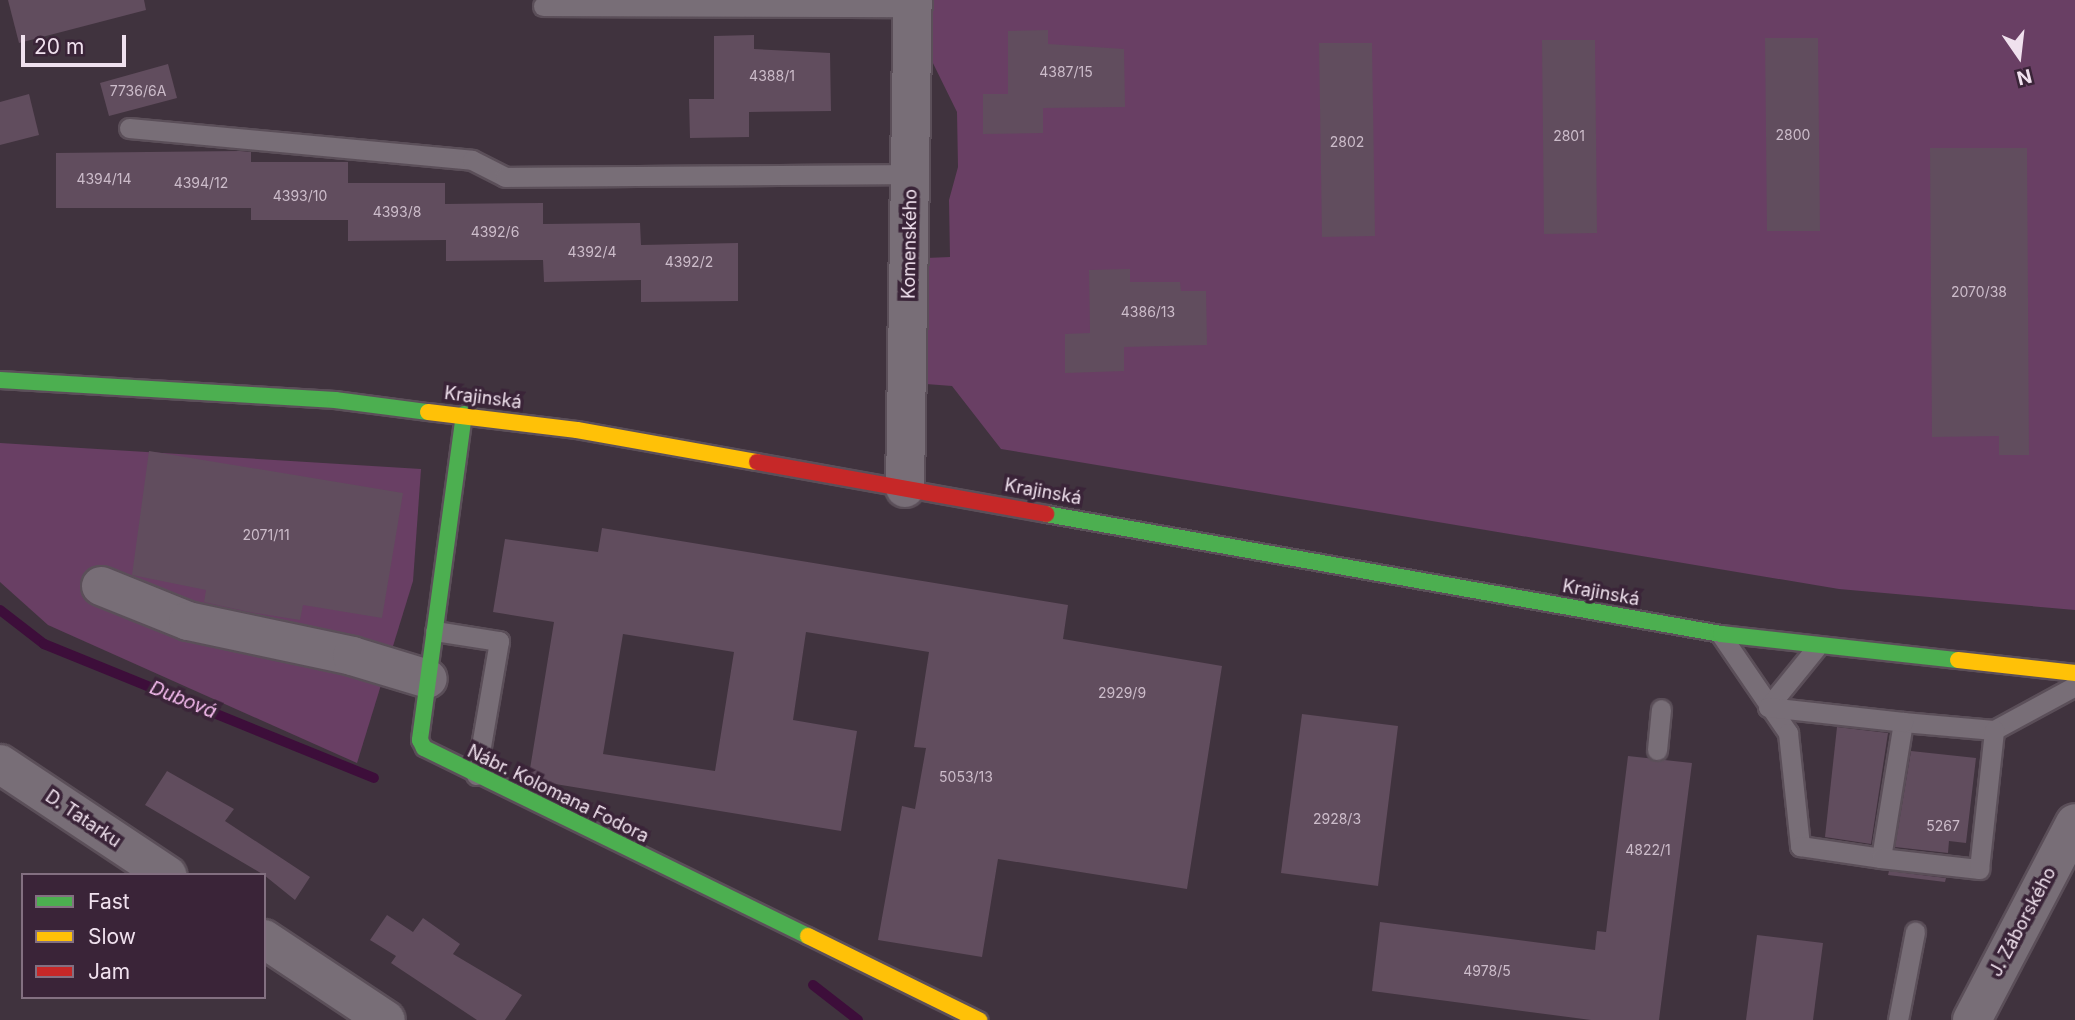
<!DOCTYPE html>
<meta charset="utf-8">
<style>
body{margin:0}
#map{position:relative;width:2075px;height:1020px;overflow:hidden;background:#40333e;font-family:Inter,sans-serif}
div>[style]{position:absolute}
.green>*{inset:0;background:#693f64}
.stream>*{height:10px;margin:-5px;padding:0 5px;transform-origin:5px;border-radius:5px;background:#3d0e3a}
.building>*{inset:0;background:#614d5e}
.roads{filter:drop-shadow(2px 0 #5b4f59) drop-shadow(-2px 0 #5b4f59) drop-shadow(0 2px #5b4f59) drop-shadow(0 -2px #5b4f59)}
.lane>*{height:19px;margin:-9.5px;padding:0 9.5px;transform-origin:9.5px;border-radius:9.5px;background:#786e77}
.street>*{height:38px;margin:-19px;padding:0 19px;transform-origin:19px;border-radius:19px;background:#786e77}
.fast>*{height:16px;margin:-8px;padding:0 8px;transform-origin:8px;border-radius:8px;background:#4caf50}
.slow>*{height:16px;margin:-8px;padding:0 8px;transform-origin:8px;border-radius:8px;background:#ffc107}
.jam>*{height:16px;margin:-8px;padding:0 8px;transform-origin:8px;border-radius:8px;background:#c62828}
span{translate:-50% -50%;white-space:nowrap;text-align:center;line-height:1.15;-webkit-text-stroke:7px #3a2438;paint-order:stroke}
.number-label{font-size:14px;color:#ccbcca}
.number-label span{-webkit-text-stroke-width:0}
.street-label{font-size:18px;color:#f0e1ee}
.water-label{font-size:19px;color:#f7bdf0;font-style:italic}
.legend{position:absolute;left:21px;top:873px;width:245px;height:126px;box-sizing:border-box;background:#3a2438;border:2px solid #837081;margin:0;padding:9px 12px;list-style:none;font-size:21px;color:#f0e1ee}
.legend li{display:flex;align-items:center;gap:14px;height:35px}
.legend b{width:35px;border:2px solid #837081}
.north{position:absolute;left:1984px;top:21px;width:70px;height:70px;-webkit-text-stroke:5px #3a2438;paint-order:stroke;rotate:166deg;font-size:19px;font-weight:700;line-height:28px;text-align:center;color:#f0e1ee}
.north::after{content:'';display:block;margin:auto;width:24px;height:32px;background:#f0e1ee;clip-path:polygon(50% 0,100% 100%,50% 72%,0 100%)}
.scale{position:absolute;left:21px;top:35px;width:105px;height:32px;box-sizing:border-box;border:4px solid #f0e1ee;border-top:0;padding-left:9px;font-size:21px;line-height:24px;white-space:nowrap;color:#f0e1ee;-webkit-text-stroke:5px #3a2438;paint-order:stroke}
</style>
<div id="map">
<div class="green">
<div style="clip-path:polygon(929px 0,2075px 0,2075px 610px,1839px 589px,1001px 449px,952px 386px,926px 384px,926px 258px,950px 257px,949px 200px,958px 167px,957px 112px,926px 49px)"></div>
<div style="clip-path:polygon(0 443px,421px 469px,413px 581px,357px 763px,48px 625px,0 582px)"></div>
</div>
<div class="stream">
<div style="left:0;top:610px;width:56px;rotate:37.7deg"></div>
<div style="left:44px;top:644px;width:356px;rotate:22.1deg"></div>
<div style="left:813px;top:985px;width:57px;rotate:37.9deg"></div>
</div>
<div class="building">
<div style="clip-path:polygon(8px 0,144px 0,146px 10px,19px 43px)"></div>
<div style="clip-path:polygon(1048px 30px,1048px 44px,1124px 49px,1125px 107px,1043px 108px,1043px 133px,983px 134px,983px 94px,1008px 94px,1008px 31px)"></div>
<div style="clip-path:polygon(754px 35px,754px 49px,830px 53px,831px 111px,749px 112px,749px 137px,690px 138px,689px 99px,714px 99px,714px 36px)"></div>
<div style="clip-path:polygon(1765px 38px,1818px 38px,1820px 231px,1767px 231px)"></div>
<div style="clip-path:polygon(1542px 40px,1595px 40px,1597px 233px,1544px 234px)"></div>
<div style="clip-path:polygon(1319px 43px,1372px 43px,1375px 236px,1322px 237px)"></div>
<div style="clip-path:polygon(168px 64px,177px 98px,109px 116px,100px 83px)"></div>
<div style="clip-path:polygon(29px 94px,39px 135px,0 145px,0 102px)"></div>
<div style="clip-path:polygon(1930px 148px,2027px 148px,2029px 455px,1999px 455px,1999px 436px,1932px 437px)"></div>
<div style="clip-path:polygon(240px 151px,251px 152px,251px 162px,348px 162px,348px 183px,445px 183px,445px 204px,543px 203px,543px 224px,640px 223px,641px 245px,738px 243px,738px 301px,641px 302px,641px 280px,544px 282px,543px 260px,446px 261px,446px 240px,348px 241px,348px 220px,251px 220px,251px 208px,56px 208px,56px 153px)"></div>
<div style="clip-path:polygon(1130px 269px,1130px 282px,1180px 282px,1181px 291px,1206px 291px,1207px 345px,1124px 347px,1124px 371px,1065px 373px,1065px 334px,1090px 333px,1089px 270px)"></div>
<div style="clip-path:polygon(149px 451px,403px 493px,382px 618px,303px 605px,300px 620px,250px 612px,204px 602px,206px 590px,132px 575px)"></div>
<div style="clip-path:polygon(evenodd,602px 528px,1068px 605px,1063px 639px,1222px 666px,1187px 889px,998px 859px,982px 957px,878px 940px,902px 806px,915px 809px,926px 748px,914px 747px,929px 652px,806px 632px,793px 720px,857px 731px,841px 831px,543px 782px,529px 775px,554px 622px,493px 612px,505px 539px,598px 552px,602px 528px,623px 634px,734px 652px,715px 771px,603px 754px,623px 634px)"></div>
<div style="clip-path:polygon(1302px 714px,1398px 726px,1378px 886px,1281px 873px)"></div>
<div style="clip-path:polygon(1837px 727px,1888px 733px,1871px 844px,1825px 837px)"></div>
<div style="clip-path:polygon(1911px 751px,1976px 758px,1966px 843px,1949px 841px,1948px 853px,1895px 847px)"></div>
<div style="clip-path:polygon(1628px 756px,1692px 763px,1659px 1020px,1591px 1020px,1372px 991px,1380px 922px,1595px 950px,1597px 931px,1606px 932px)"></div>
<div style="clip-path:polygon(167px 771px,234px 809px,225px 821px,310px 877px,295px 900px,264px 875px,145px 805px)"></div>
<div style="clip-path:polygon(1889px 871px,1946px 878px,1945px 882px,1888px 875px)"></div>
<div style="clip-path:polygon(387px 915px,413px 932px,423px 918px,460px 944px,453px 954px,522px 995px,505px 1020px,477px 1020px,391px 963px,396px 956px,370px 940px)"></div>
<div style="clip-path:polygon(1757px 935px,1823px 943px,1813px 1020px,1746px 1020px)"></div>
</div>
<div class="roads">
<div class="lane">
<div style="left:543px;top:6px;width:370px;rotate:0.2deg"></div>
<div style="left:129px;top:128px;width:344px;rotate:5.3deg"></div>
<div style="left:472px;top:160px;width:37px;rotate:27deg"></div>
<div style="left:505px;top:177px;width:406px;rotate:-0.4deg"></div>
<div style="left:435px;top:631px;width:65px;rotate:8.9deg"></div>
<div style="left:499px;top:641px;width:136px;rotate:99.7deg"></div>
<div style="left:1721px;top:635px;width:119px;rotate:55.6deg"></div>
<div style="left:1788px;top:733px;width:114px;rotate:83.9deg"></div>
<div style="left:1800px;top:846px;width:82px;rotate:8.4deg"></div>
<div style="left:1881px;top:858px;width:138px;rotate:-80.8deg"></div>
<div style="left:1903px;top:722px;width:91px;rotate:5deg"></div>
<div style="left:1994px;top:730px;width:92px;rotate:-28.5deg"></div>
<div style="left:1816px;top:648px;width:76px;rotate:129.1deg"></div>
<div style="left:1768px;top:707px;width:136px;rotate:6.3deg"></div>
<div style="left:1657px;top:750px;width:41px;rotate:-84.4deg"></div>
<div style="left:1881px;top:858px;width:99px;rotate:6.4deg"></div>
<div style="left:1979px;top:869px;width:140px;rotate:-83.8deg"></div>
<div style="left:1898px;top:1020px;width:90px;rotate:-79.1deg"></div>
</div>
<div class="street">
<div style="left:905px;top:488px;width:488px;rotate:-89.1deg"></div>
<div style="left:101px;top:586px;width:94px;rotate:21.9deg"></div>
<div style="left:188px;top:621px;width:168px;rotate:12deg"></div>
<div style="left:352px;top:656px;width:79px;rotate:16.8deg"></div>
<div style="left:0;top:764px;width:201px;rotate:33.6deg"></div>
<div style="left:264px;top:939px;width:146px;rotate:33.6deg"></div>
<div style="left:1972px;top:1020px;width:222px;rotate:-62.4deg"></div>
</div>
<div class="fast">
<div style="left:0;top:380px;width:336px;rotate:3.4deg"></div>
<div style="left:335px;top:400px;width:94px;rotate:7.4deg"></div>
<div style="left:464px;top:414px;width:329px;rotate:97.7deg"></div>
<div style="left:420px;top:740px;width:9px;rotate:63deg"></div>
<div style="left:424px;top:748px;width:428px;rotate:26.1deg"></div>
<div style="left:1046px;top:514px;width:686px;rotate:10.08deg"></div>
<div style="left:1721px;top:634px;width:238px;rotate:6.3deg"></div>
</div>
<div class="slow">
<div style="left:428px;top:412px;width:150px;rotate:6.9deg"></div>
<div style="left:577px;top:430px;width:183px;rotate:10.1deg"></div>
<div style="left:1958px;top:660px;width:118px;rotate:6.3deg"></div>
<div style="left:808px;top:936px;width:191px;rotate:26.2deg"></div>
</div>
<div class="jam">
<div style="left:757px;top:462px;width:294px;rotate:10.2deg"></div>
</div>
</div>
<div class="number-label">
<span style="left:1066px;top:72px">4387/15</span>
<span style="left:772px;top:76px">4388/1</span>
<span style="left:138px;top:91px">7736/6A</span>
<span style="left:1793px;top:135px">2800</span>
<span style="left:1569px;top:136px">2801</span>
<span style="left:1347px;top:142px">2802</span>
<span style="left:104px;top:179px">4394/14</span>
<span style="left:201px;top:183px">4394/12</span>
<span style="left:300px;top:196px">4393/10</span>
<span style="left:397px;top:212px">4393/8</span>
<span style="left:495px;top:232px">4392/6</span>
<span style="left:592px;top:252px">4392/4</span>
<span style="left:689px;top:262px">4392/2</span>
<span style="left:1979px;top:292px">2070/38</span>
<span style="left:1148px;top:312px">4386/13</span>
<span style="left:266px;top:535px">2071/11</span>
<span style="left:1122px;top:693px">2929/9</span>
<span style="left:966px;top:777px">5053/13</span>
<span style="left:1337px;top:819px">2928/3</span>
<span style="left:1943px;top:826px">5267</span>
<span style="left:1648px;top:850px">4822/1</span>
<span style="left:1487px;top:971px">4978/5</span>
</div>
<div class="street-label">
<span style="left:910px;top:244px;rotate:-89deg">Komenského</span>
<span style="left:483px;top:398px;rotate:7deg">Krajinská</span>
<span style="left:1043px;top:492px;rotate:10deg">Krajinská</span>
<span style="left:1601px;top:593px;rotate:10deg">Krajinská</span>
<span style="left:558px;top:794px;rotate:26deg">Nábr. Kolomana Fodora</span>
<span style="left:83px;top:819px;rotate:34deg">D. Tatarku</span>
<span style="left:2023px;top:922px;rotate:-62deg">J. Záborského</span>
</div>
<div class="water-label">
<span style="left:183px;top:700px;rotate:22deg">Dubová</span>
</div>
<ul class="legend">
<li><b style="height:9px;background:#4caf50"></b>Fast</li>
<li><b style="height:9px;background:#ffc107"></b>Slow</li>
<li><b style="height:9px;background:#c62828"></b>Jam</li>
</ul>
<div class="north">N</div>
<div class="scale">20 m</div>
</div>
